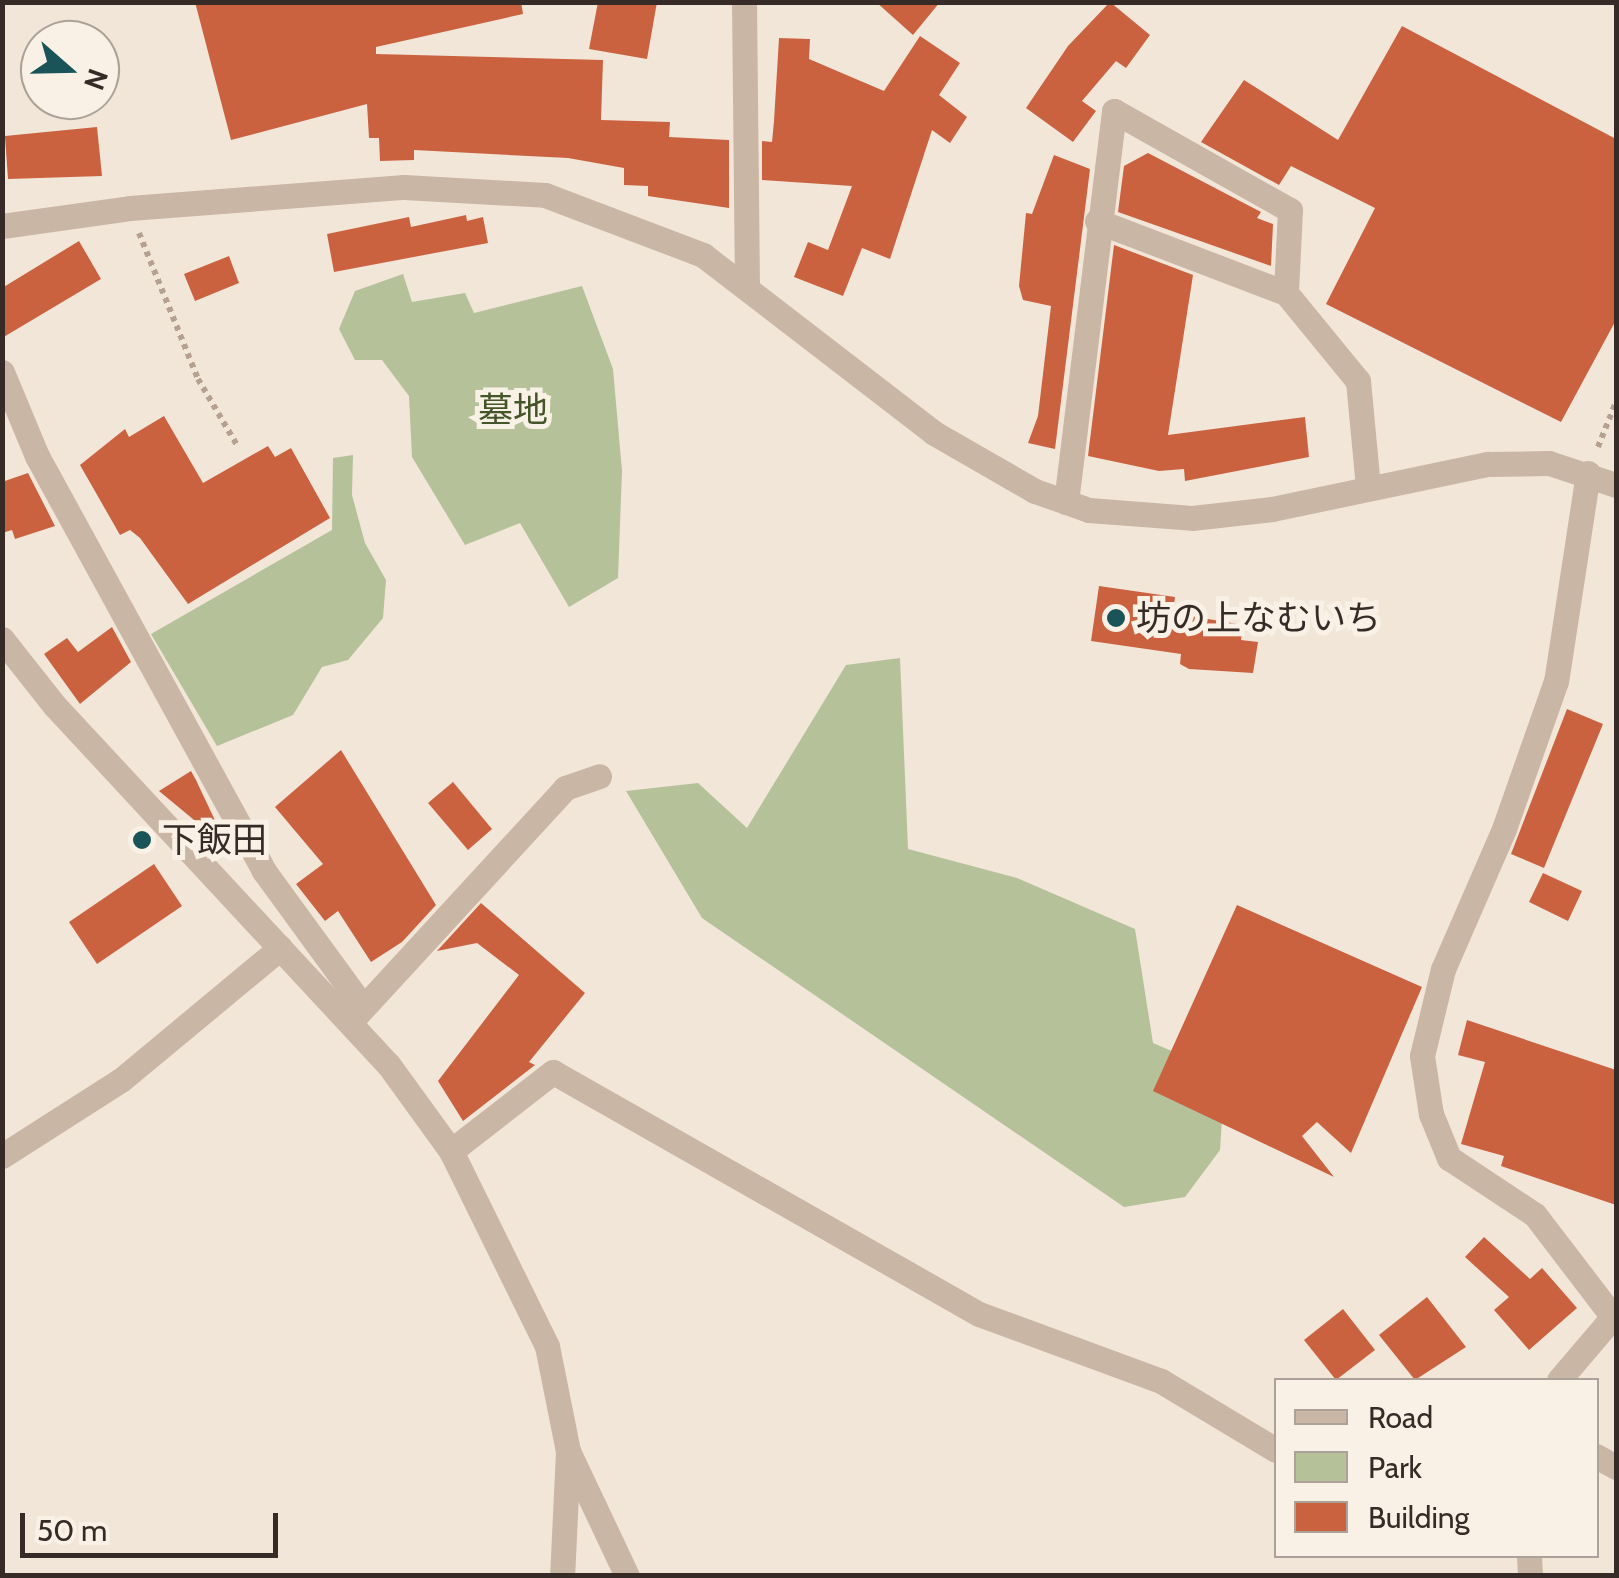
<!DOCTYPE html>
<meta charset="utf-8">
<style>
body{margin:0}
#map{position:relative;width:1619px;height:1578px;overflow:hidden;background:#f2e6d9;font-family:Cabin,"Noto Sans JP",sans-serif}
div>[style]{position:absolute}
.green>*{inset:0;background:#b4c199}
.building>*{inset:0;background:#ca6240}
.path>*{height:6px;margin-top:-3px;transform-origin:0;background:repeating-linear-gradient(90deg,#b6a08f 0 5px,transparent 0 10px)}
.minor>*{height:25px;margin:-12.5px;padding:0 12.5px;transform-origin:12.5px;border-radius:12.5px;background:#cab6a5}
.dots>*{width:28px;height:28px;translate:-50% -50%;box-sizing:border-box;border:5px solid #faf1e6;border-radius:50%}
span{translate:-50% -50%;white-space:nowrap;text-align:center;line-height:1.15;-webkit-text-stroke:10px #faf1e6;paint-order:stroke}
.park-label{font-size:35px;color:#455529}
.poi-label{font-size:35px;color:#362b26}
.left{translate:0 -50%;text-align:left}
.frame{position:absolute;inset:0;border:5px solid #362b26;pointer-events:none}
.legend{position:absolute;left:1274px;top:1378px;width:325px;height:180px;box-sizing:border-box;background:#faf1e6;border:2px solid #aca299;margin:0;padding:12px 18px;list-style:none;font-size:30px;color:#362b26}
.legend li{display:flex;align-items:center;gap:20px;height:50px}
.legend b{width:50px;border:2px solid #aca299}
.north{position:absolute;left:20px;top:20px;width:100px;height:100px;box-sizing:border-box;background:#faf1e6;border:2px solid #aca299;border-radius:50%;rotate:110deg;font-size:28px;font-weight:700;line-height:40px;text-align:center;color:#362b26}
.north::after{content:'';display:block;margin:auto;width:35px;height:45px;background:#1b5458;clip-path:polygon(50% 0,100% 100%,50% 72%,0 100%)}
.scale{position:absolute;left:20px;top:1513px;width:258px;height:45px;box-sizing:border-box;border:5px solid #362b26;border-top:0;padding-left:12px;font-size:30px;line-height:35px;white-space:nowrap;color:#362b26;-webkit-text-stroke:8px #faf1e6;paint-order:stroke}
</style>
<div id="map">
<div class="green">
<div style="clip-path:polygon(403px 274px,412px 302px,465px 293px,474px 313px,582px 286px,613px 369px,622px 471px,618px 578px,569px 607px,520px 523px,465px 545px,412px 457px,409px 396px,382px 360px,355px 360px,339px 329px,355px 291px)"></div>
<div style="clip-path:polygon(353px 455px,352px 495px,365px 543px,386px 580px,383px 618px,348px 660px,322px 667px,293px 715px,217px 746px,151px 634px,332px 530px,333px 458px)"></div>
<div style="clip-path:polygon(900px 658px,908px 849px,1017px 878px,1135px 929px,1153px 1043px,1225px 1074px,1220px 1150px,1185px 1197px,1124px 1207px,702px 918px,626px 791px,698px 783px,747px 828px,846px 665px)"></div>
</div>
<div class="building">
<div style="clip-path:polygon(195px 2px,521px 2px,523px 14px,376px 47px,376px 54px,603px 60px,601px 120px,670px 122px,669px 137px,729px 140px,729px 208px,648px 196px,648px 186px,624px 185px,624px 168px,568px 158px,414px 150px,414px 160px,380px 161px,379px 138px,369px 138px,367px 104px,231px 140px)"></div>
<div style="clip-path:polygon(598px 2px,657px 2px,647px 59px,589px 49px)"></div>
<div style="clip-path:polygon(876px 2px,940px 2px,913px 35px)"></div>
<div style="clip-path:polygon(1110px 2px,1150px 35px,1126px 68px,1116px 61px,1082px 101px,1096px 111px,1073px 142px,1026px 108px,1068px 46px)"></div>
<div style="clip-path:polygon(1402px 26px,1616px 139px,1616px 320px,1561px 422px,1326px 304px,1375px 208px,1291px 166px,1279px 185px,1201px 142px,1244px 80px,1338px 140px)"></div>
<div style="clip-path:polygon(920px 36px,960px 63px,939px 95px,967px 117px,950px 143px,932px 130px,890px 259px,862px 248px,843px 296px,794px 277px,808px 242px,828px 250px,852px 186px,762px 180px,762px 141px,772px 142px,774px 121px,779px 38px,810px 39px,809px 59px,884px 91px)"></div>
<div style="clip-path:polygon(97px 127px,102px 176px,8px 179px,5px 136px)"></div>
<div style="clip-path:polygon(1148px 153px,1261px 212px,1257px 218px,1273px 224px,1271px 266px,1118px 212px,1124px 166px)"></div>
<div style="clip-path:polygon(1054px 155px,1090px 169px,1055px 449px,1028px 443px,1038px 416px,1051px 306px,1023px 300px,1019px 286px,1026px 213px,1032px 214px)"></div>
<div style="clip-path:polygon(466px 215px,467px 221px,483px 217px,488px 243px,334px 272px,327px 234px,409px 217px,411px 227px)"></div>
<div style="clip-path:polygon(79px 241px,101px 279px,2px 338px,2px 288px)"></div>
<div style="clip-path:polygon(1114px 245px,1193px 275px,1168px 435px,1305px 417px,1309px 457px,1185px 481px,1184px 469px,1159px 471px,1088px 456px)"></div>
<div style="clip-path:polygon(229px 256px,239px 283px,195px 301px,184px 274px)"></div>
<div style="clip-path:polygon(164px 416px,203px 483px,268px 446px,275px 457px,291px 448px,330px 518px,188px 604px,140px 538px,130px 530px,120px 535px,80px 465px,125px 429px,129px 437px)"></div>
<div style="clip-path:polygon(28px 473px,55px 526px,15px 539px,12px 530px,2px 533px,2px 482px)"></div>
<div style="clip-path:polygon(1099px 586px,1175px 597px,1173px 613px,1243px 625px,1241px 640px,1258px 642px,1253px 673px,1189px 669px,1180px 664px,1181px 654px,1091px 641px)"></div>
<div style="clip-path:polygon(112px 627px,131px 662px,80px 704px,44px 654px,67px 638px,78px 652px)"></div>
<div style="clip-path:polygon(1567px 709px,1603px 724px,1544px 868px,1511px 854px)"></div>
<div style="clip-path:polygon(341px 750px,436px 905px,402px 942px,371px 962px,338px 911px,325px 921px,296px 884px,323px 864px,275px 807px)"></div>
<div style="clip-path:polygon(191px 771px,196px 780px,228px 848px,159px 791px)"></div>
<div style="clip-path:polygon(453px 782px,492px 829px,468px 850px,428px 803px)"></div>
<div style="clip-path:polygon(154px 864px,182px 906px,97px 964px,69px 922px)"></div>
<div style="clip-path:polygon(1543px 873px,1582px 891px,1568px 921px,1529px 902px)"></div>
<div style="clip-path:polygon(481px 903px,585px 993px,529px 1062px,535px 1065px,463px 1121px,438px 1081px,519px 975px,477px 943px,437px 951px)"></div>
<div style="clip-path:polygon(1237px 905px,1422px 987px,1351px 1153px,1317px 1122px,1302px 1136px,1334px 1177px,1153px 1091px)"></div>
<div style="clip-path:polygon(1467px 1020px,1616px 1070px,1616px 1205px,1501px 1166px,1504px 1156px,1461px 1144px,1485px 1062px,1458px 1055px)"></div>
<div style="clip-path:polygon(1484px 1237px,1530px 1279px,1542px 1268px,1577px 1308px,1529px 1350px,1494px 1310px,1509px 1297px,1465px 1257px)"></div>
<div style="clip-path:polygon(1427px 1297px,1466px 1347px,1415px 1380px,1379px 1335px)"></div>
<div style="clip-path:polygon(1343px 1309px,1375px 1350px,1336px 1380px,1304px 1340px)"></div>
</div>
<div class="path">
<div style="left:139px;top:233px;width:157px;rotate:68deg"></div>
<div style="left:198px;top:379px;width:79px;rotate:59.5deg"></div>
<div style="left:1598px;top:447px;width:48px;rotate:-68.2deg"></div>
</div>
<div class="minor">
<div style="left:744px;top:2px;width:283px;rotate:89.4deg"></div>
<div style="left:1097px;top:221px;width:202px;rotate:20.9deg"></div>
<div style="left:2px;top:226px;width:129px;rotate:-8deg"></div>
<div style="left:130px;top:208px;width:275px;rotate:-4.4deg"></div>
<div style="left:404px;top:187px;width:141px;rotate:3.2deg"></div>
<div style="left:545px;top:195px;width:169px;rotate:20.8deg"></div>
<div style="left:703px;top:255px;width:292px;rotate:37.6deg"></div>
<div style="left:934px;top:433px;width:116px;rotate:29.9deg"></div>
<div style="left:1035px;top:491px;width:57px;rotate:19.4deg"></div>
<div style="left:1089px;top:510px;width:103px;rotate:4.4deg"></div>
<div style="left:1192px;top:518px;width:81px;rotate:-6.4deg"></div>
<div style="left:1272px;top:509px;width:221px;rotate:-11.8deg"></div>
<div style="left:1488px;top:464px;width:61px;rotate:-0.9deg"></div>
<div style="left:1549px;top:463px;width:71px;rotate:18.2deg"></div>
<div style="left:2px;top:372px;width:91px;rotate:67.4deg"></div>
<div style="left:37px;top:456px;width:473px;rotate:61.3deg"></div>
<div style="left:264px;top:871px;width:168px;rotate:53.9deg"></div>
<div style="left:1588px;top:473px;width:210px;rotate:98.7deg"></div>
<div style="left:1556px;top:681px;width:157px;rotate:109.4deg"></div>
<div style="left:1504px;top:829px;width:153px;rotate:113.5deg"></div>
<div style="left:1443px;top:969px;width:89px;rotate:103.6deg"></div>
<div style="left:1422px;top:1056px;width:59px;rotate:81.2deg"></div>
<div style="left:1431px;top:1114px;width:48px;rotate:67.8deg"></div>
<div style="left:1449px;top:1158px;width:103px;rotate:33.5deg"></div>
<div style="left:1535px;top:1215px;width:128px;rotate:52.6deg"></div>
<div style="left:1066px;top:502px;width:394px;rotate:-83deg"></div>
<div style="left:1114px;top:111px;width:202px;rotate:29.4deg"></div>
<div style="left:1290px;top:210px;width:83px;rotate:92.8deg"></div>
<div style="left:1286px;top:293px;width:114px;rotate:50.7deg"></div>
<div style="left:1358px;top:381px;width:105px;rotate:84.6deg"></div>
<div style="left:2px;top:639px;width:85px;rotate:51.7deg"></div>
<div style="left:55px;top:706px;width:489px;rotate:47.1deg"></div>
<div style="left:388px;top:1064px;width:107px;rotate:54.1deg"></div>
<div style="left:451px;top:1151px;width:217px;rotate:63.8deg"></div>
<div style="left:547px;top:1346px;width:107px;rotate:78.7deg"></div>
<div style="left:568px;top:1451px;width:125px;rotate:92.7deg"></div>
<div style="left:352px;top:1020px;width:315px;rotate:-47.4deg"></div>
<div style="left:565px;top:788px;width:36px;rotate:-19deg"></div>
<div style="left:451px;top:1151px;width:129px;rotate:-37.8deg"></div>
<div style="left:553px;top:1072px;width:490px;rotate:29.6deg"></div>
<div style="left:979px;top:1314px;width:194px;rotate:20.2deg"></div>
<div style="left:1161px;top:1381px;width:134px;rotate:31deg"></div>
<div style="left:2px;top:1156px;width:141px;rotate:-32.6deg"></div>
<div style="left:121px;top:1080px;width:207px;rotate:-39.7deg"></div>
<div style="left:1559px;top:1380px;width:88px;rotate:-49.6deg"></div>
<div style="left:568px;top:1451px;width:138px;rotate:64.7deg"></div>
<div style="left:1596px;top:1456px;width:23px;rotate:29deg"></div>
<div style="left:1529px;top:1556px;width:20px;rotate:87deg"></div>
</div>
<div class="dots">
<div style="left:1116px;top:618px;background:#1b5458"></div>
<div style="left:142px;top:840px;background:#1b5458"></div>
</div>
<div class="park-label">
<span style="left:513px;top:410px">墓地</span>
</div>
<div class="poi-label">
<span class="left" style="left:1136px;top:618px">坊の上なむいち</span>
<span class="left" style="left:162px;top:840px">下飯田</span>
</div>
<div class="frame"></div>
<ul class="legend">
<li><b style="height:12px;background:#cab6a5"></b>Road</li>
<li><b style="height:28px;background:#b4c199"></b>Park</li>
<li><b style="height:28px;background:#ca6240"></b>Building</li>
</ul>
<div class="north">N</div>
<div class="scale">50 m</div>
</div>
